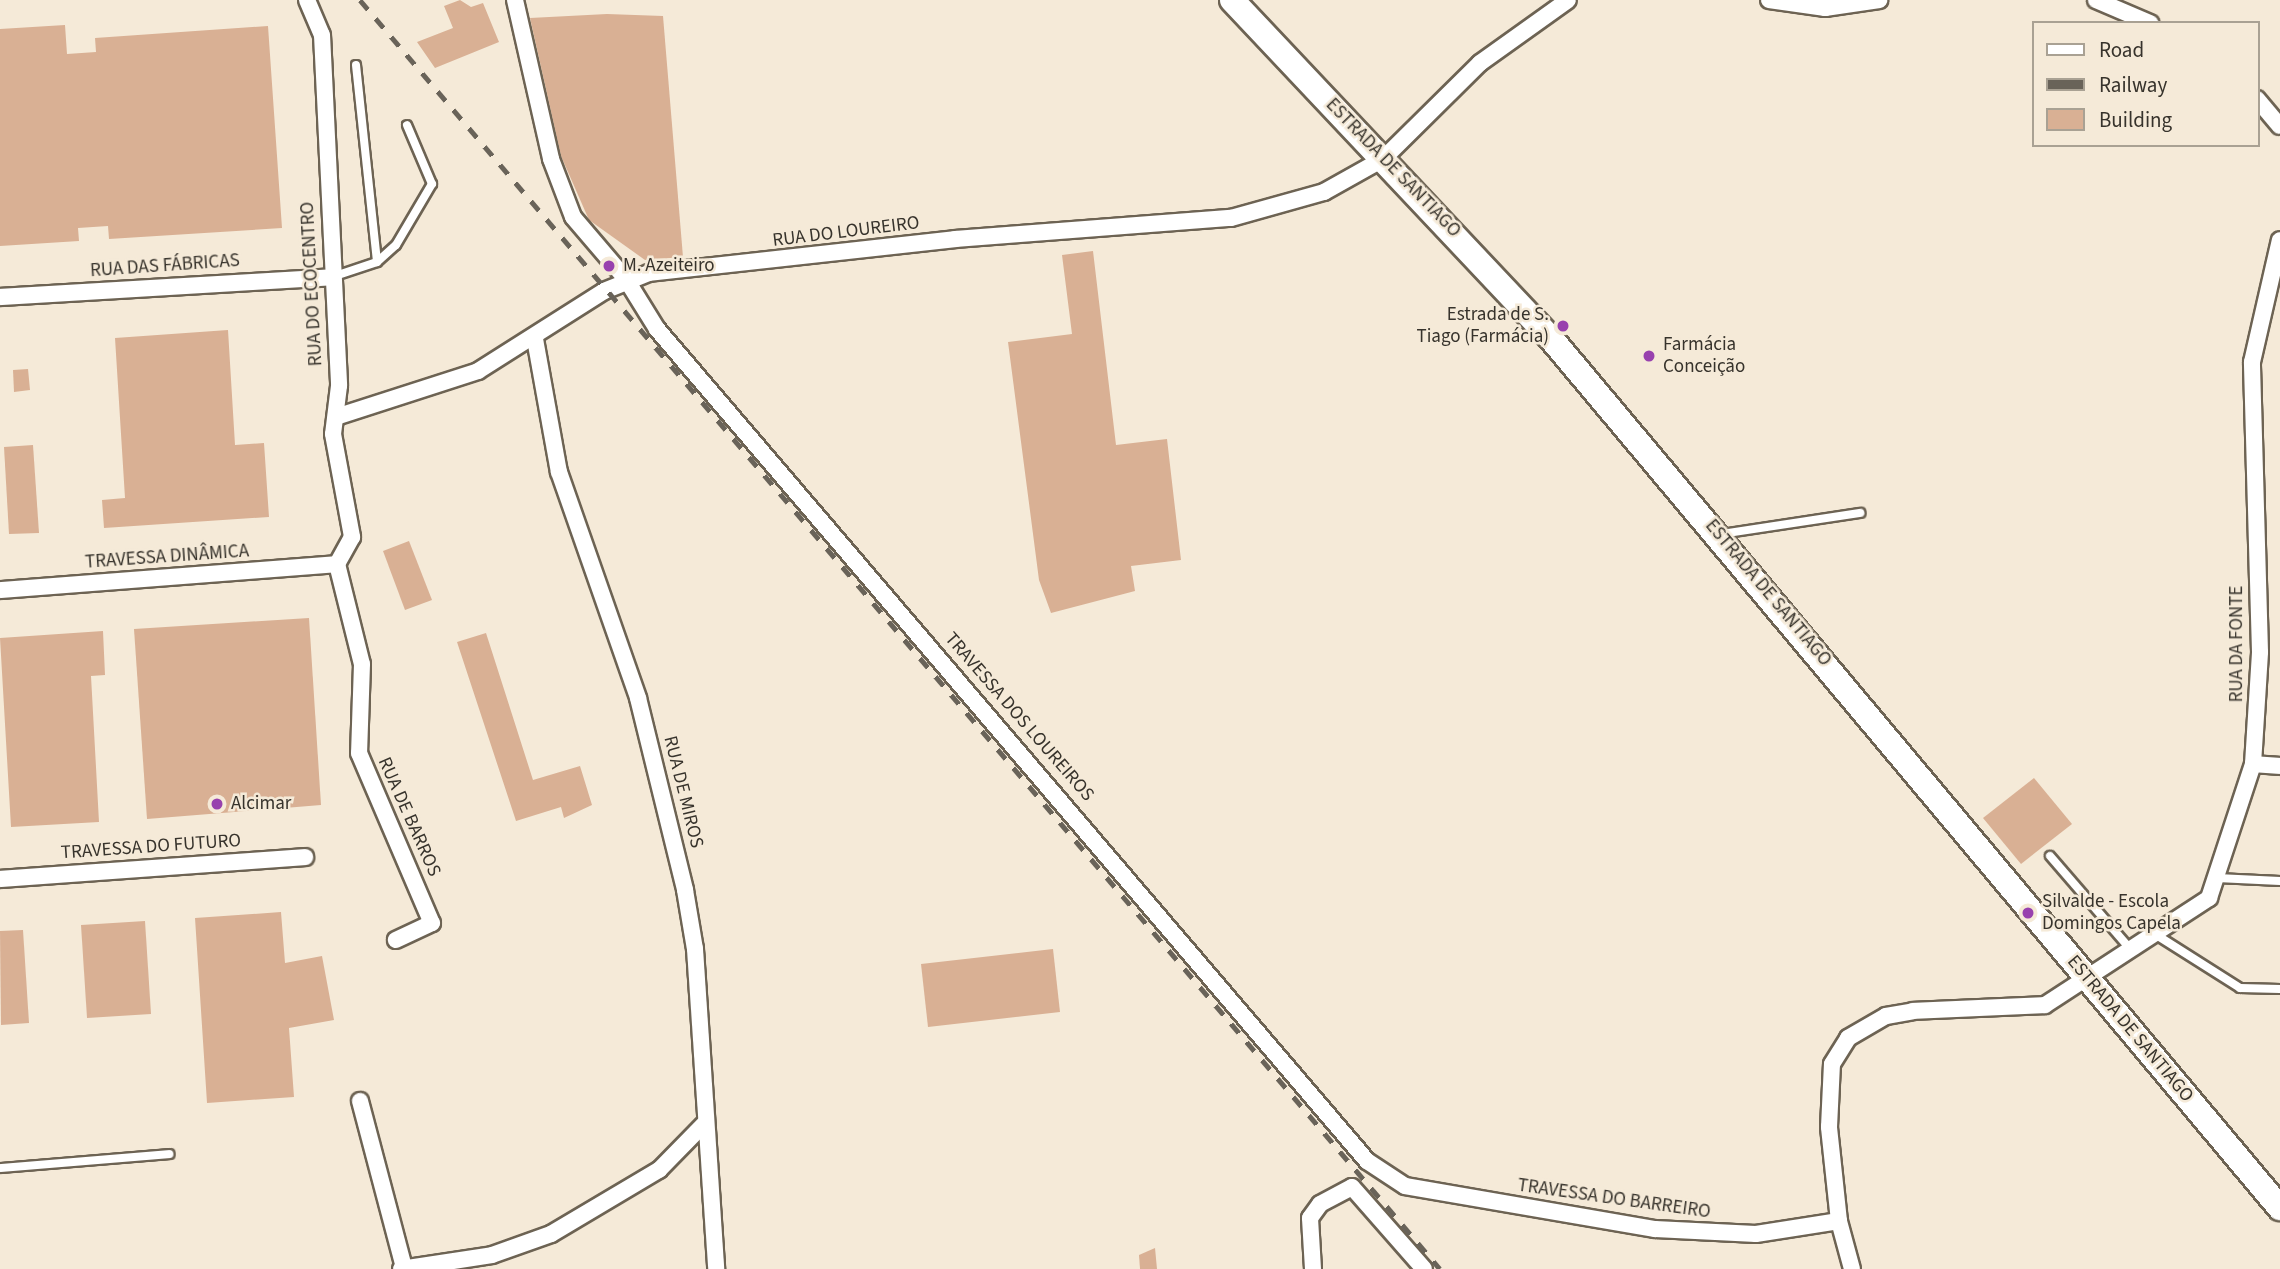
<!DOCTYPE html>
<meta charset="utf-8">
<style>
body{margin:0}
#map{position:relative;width:2280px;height:1269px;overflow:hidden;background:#f5ead8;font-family:"Source Sans 3",sans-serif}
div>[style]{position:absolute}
.building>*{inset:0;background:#d9b094}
.roads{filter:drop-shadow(2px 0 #6d6353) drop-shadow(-2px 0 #6d6353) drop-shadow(0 2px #6d6353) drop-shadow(0 -2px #6d6353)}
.service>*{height:8px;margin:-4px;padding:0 4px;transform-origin:4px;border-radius:4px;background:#fff}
.minor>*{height:16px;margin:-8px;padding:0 8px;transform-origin:8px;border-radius:8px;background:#fff}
.primary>*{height:24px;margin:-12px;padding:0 12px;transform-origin:12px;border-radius:12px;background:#fff}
.rail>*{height:5px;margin-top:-2.5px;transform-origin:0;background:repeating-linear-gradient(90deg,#696359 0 12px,transparent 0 24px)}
.dots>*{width:19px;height:19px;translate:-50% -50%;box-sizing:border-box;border:4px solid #f5ead8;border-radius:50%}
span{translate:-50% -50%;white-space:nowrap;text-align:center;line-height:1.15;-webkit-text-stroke:5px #f5ead8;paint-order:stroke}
.street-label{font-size:19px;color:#37332c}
.poi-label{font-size:19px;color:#37332c}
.left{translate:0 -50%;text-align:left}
.right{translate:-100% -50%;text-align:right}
.legend{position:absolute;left:2032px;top:21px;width:228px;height:126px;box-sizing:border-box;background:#f5ead8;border:2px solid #a9a193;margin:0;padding:9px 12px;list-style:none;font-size:21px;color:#37332c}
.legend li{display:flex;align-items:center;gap:14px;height:35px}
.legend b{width:35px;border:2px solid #a9a193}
</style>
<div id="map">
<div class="building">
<div style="clip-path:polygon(460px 0,471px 7px,483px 3px,499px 42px,435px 68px,417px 42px,453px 28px,444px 6px)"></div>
<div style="clip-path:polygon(607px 14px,663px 16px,683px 257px,645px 260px,589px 220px,561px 156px,530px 18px)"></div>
<div style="clip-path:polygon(65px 25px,67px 54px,96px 52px,95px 38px,268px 26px,282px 228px,109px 239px,108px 226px,78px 228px,79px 241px,0 246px,0 29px)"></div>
<div style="clip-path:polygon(1093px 251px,1116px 445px,1167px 439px,1181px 560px,1131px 566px,1135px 591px,1051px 613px,1039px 580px,1008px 342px,1072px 334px,1062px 255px)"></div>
<div style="clip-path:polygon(228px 330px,235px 445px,264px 443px,269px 517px,104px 528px,102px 500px,125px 498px,115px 338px)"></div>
<div style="clip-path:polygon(28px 369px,30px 390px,14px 392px,13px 370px)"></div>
<div style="clip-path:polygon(33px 445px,39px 533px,9px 534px,4px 447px)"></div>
<div style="clip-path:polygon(409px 541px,432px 600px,405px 610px,383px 551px)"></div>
<div style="clip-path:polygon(309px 618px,321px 805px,147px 819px,134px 629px)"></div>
<div style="clip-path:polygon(103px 631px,105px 675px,91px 676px,99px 822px,11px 827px,0 638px)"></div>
<div style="clip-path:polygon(486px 633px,533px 780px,580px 766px,592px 805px,564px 818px,561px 807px,516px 821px,457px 642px)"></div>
<div style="clip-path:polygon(2034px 778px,2072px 824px,2021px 864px,1983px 818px)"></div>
<div style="clip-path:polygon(281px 912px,285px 963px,322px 956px,334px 1020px,289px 1028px,294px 1097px,207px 1103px,195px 918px)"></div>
<div style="clip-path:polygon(145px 921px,151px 1014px,87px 1018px,81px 925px)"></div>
<div style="clip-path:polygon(23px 930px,29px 1023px,1px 1025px,0 931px)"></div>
<div style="clip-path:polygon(1053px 949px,1060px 1012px,928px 1027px,921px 964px)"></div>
<div style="clip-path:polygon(1155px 1248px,1157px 1269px,1140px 1269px,1139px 1255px)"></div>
</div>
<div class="roads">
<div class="service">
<div style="left:356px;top:65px;width:198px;rotate:83.9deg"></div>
<div style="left:332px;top:277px;width:47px;rotate:-18.4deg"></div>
<div style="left:377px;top:262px;width:25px;rotate:-42deg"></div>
<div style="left:396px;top:245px;width:71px;rotate:-59.5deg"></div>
<div style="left:432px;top:184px;width:64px;rotate:-113deg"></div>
<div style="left:1721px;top:534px;width:141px;rotate:-8.6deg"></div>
<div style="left:2050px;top:856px;width:124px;rotate:49.2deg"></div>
<div style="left:2217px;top:878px;width:63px;rotate:2.7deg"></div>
<div style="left:2158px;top:936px;width:97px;rotate:32.4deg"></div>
<div style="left:2240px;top:988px;width:40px;rotate:1.4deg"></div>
<div style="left:0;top:1168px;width:170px;rotate:-4.7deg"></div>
</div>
<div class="minor">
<div style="left:307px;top:0;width:38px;rotate:67deg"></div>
<div style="left:322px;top:35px;width:351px;rotate:87.2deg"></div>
<div style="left:339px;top:386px;width:48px;rotate:97.1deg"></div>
<div style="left:333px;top:434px;width:105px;rotate:79.5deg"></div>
<div style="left:352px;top:537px;width:31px;rotate:119deg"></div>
<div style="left:515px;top:0;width:163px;rotate:77.2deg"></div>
<div style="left:551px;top:159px;width:62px;rotate:69.2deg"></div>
<div style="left:573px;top:217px;width:82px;rotate:49.5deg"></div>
<div style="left:626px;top:279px;width:59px;rotate:58.2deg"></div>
<div style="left:657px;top:329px;width:1094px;rotate:49.52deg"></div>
<div style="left:1367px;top:1161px;width:45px;rotate:33.3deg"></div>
<div style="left:1405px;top:1186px;width:254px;rotate:9.8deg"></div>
<div style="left:1655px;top:1229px;width:101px;rotate:2.8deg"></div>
<div style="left:1756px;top:1234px;width:84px;rotate:-8.9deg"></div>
<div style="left:1769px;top:0;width:57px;rotate:8.1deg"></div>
<div style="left:1825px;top:8px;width:55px;rotate:-8.4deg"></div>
<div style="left:2096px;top:0;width:59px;rotate:23.1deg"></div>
<div style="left:2257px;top:99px;width:35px;rotate:50deg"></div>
<div style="left:0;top:297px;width:333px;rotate:-3.4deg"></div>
<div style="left:535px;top:339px;width:135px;rotate:79.8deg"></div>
<div style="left:559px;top:472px;width:239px;rotate:70.7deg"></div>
<div style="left:638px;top:698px;width:198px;rotate:76.2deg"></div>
<div style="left:685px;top:890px;width:60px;rotate:80.4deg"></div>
<div style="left:695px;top:949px;width:321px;rotate:86.2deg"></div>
<div style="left:336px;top:417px;width:149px;rotate:-17.9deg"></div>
<div style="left:478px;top:371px;width:149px;rotate:-32.4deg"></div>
<div style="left:604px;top:291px;width:48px;rotate:-21.8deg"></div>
<div style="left:649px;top:273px;width:308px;rotate:-6.3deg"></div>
<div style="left:955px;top:239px;width:277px;rotate:-4.4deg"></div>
<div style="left:1231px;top:218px;width:97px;rotate:-15.6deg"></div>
<div style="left:1324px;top:192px;width:68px;rotate:-29.2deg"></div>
<div style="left:1383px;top:159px;width:136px;rotate:-44.7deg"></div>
<div style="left:1480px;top:63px;width:108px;rotate:-35.6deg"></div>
<div style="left:337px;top:564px;width:103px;rotate:76deg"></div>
<div style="left:362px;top:664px;width:89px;rotate:91.9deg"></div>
<div style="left:359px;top:753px;width:185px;rotate:66.8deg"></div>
<div style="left:432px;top:923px;width:40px;rotate:155deg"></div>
<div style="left:0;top:590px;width:338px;rotate:-4.4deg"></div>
<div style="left:2253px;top:764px;width:27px;rotate:4deg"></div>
<div style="left:0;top:879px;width:306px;rotate:-4.1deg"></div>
<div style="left:360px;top:1101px;width:173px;rotate:75.2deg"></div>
<div style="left:401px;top:1269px;width:92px;rotate:-8.7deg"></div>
<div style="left:492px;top:1255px;width:63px;rotate:-19.6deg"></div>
<div style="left:551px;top:1234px;width:126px;rotate:-30.7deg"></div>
<div style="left:659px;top:1170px;width:64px;rotate:-45.6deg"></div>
<div style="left:1313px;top:1269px;width:51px;rotate:-93.4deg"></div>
<div style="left:1310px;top:1218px;width:17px;rotate:-54deg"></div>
<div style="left:1320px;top:1204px;width:36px;rotate:-28deg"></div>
<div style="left:1352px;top:1187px;width:109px;rotate:48.7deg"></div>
<div style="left:1852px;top:1269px;width:50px;rotate:-105.2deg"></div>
<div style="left:1839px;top:1221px;width:95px;rotate:-96.1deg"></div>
<div style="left:1829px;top:1127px;width:63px;rotate:-87.3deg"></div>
<div style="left:1832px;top:1064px;width:31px;rotate:-58deg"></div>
<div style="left:1848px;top:1038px;width:44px;rotate:-30.1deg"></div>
<div style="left:1886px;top:1016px;width:27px;rotate:-10deg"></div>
<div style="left:1913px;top:1011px;width:132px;rotate:-2.6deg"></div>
<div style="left:2045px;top:1005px;width:196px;rotate:-33.1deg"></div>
<div style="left:2209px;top:898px;width:141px;rotate:-71.8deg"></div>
<div style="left:2253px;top:764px;width:112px;rotate:-86.4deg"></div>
<div style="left:2260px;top:652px;width:290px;rotate:-91.6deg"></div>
<div style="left:2252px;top:362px;width:125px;rotate:-77.1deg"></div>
</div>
<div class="primary">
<div style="left:1232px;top:0;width:462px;rotate:46.7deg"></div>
<div style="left:1549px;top:336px;width:1138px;rotate:50.03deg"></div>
</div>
</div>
<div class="rail">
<div style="left:360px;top:0;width:1666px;rotate:49.6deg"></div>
</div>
<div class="dots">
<div style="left:609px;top:266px;background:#9841ae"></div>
<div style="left:1563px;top:326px;background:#9841ae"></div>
<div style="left:1649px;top:356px;background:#9841ae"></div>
<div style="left:217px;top:804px;background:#9841ae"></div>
<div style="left:2028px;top:913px;background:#9841ae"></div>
</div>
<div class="street-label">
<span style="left:1393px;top:168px;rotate:46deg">ESTRADA DE SANTIAGO</span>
<span style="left:846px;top:232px;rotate:-7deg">RUA DO LOUREIRO</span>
<span style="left:165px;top:266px;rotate:-4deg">RUA DAS FÁBRICAS</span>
<span style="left:312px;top:284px;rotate:-93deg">RUA DO ECOCENTRO</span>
<span style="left:167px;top:557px;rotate:-4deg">TRAVESSA DINÂMICA</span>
<span style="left:1768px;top:593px;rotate:50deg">ESTRADA DE SANTIAGO</span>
<span style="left:2237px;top:644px;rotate:-90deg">RUA DA FONTE</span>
<span style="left:1019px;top:717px;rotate:49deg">TRAVESSA DOS LOUREIROS</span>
<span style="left:683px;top:792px;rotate:76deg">RUA DE MIROS</span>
<span style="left:409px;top:817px;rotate:66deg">RUA DE BARROS</span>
<span style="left:151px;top:847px;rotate:-4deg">TRAVESSA DO FUTURO</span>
<span style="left:2130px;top:1029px;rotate:50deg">ESTRADA DE SANTIAGO</span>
<span style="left:1614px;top:1199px;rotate:8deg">TRAVESSA DO BARREIRO</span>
</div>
<div class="poi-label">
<span class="left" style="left:623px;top:266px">M. Azeiteiro</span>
<span class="right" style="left:1549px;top:326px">Estrada de S.<br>Tiago (Farmácia)</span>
<span class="left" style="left:1663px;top:356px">Farmácia<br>Conceição</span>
<span class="left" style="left:231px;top:804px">Alcimar</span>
<span class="left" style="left:2042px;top:913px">Silvalde - Escola<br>Domingos Capela</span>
</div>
<ul class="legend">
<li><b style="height:9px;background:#fff"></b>Road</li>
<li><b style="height:9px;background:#696359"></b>Railway</li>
<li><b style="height:19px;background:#d9b094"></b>Building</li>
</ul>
</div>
